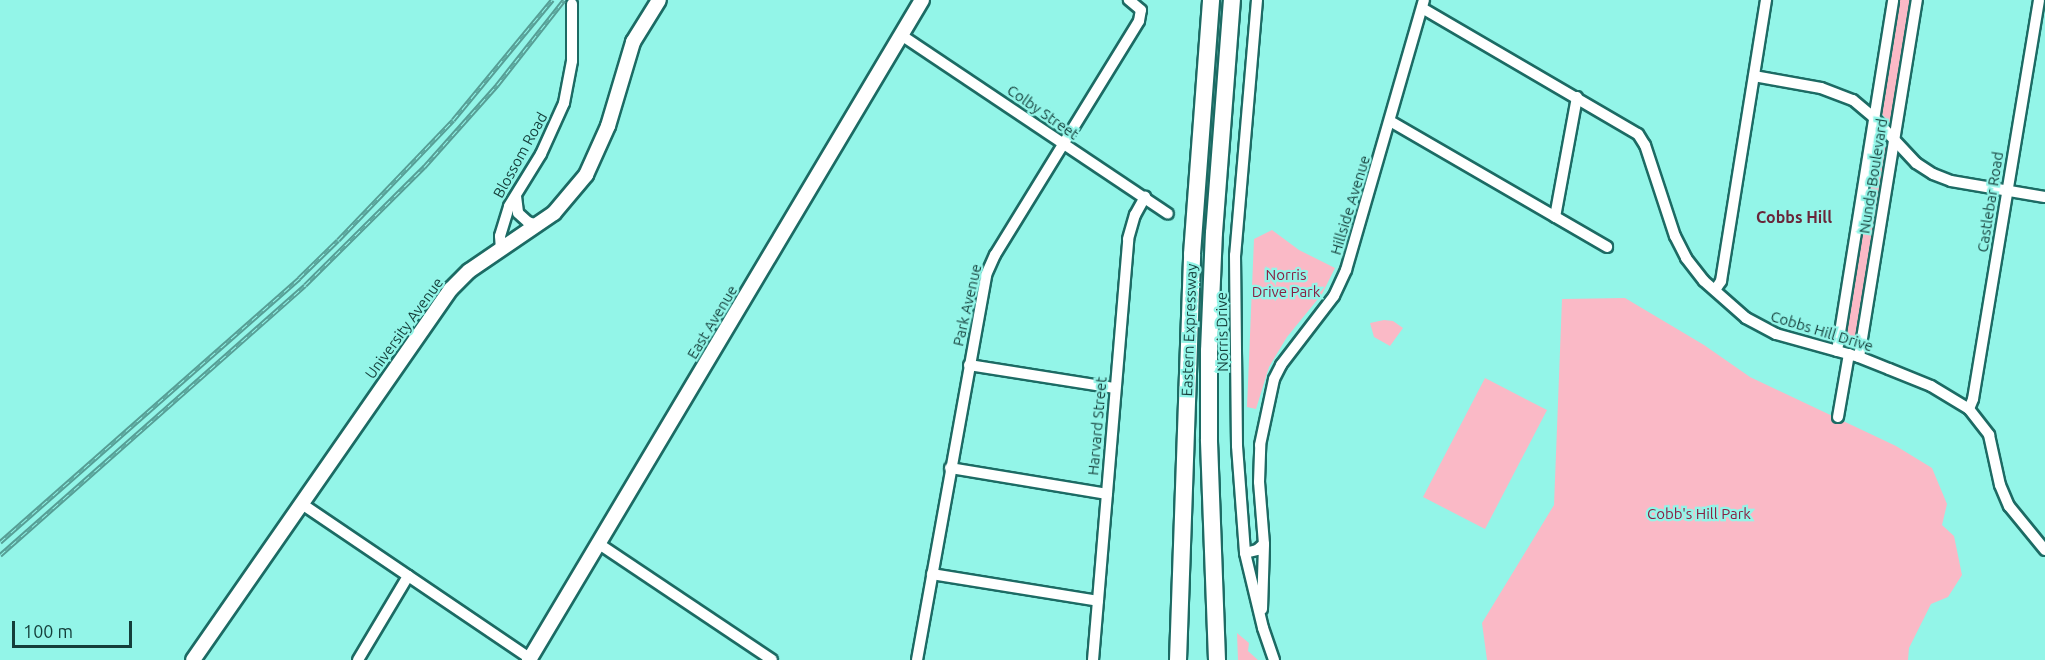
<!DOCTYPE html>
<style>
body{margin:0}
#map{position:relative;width:2045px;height:660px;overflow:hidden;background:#93f5e8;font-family:Ubuntu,sans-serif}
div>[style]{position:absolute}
.green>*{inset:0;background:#fab9c6}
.roads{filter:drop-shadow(2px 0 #1c6b64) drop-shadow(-2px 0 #1c6b64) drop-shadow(0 2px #1c6b64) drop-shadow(0 -2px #1c6b64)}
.minor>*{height:10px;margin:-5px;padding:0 5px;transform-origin:5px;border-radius:5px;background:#fff}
.major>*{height:14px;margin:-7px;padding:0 7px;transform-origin:7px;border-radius:7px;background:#fff}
.highway>*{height:16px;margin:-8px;padding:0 8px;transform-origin:8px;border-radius:8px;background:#fff}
.rail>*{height:4.5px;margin-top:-2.25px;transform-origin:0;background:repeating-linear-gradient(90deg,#93f5e8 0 7px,#569e95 0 14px);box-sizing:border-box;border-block:2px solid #569e95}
span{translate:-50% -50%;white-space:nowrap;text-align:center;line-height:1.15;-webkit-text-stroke:4.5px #93f5e8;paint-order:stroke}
.street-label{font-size:15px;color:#143e3a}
.park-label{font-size:15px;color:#882143}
.neighbourhood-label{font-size:16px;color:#6a2539;font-weight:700}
.scale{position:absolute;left:12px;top:621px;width:120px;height:27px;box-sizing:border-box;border:3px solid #143e3a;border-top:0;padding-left:8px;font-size:18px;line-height:21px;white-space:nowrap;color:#143e3a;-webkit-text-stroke:4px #93f5e8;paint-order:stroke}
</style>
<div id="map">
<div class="green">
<div style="clip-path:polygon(1897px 0,1913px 0,1892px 125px,1878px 110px)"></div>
<div style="clip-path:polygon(1874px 134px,1888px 150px,1857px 344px,1842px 340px)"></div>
<div style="clip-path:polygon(1272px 230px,1299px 250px,1335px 268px,1322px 294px,1287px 337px,1269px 367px,1256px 409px,1247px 407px,1254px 239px)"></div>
<div style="clip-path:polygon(1625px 298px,1704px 345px,1750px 377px,1896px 446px,1932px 468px,1947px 504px,1942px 525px,1954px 536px,1962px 575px,1948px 597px,1931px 604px,1909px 648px,1908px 660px,1487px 660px,1482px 623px,1554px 505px,1562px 299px)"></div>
<div style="clip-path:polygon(1384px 320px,1393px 321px,1403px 328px,1390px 346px,1374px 337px,1370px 323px)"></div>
<div style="clip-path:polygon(1485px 378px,1547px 410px,1485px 529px,1423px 497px)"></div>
<div style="clip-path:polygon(1237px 633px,1249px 643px,1248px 651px,1258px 660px,1238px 660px)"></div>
</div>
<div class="roads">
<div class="minor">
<div style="left:1257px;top:0;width:256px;rotate:94.9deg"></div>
<div style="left:1235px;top:255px;width:191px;rotate:89.4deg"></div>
<div style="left:1237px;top:446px;width:107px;rotate:85.7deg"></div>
<div style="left:1245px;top:553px;width:77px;rotate:76.5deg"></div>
<div style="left:1263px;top:628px;width:34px;rotate:71deg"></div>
<div style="left:1422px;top:8px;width:250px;rotate:30.3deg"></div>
<div style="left:1638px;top:134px;width:13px;rotate:58deg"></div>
<div style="left:1645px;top:145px;width:96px;rotate:71.8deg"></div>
<div style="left:1675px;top:236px;width:25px;rotate:63deg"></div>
<div style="left:1686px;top:258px;width:29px;rotate:52deg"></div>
<div style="left:1704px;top:281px;width:56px;rotate:41.4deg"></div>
<div style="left:1746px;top:318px;width:34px;rotate:28deg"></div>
<div style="left:1776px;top:334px;width:86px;rotate:15.5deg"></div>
<div style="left:1859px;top:357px;width:32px;rotate:22deg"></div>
<div style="left:1889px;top:369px;width:45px;rotate:22deg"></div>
<div style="left:1931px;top:386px;width:44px;rotate:31.2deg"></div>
<div style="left:1969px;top:409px;width:33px;rotate:52deg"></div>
<div style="left:1989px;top:435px;width:51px;rotate:77.6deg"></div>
<div style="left:2000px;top:485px;width:23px;rotate:67deg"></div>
<div style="left:2009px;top:506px;width:57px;rotate:50.7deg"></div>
<div style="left:901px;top:35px;width:321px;rotate:33.8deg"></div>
<div style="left:1754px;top:76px;width:68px;rotate:10.2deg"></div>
<div style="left:1821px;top:88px;width:34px;rotate:21deg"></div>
<div style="left:1853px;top:100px;width:26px;rotate:40deg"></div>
<div style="left:1873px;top:117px;width:63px;rotate:46.9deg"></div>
<div style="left:1916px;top:163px;width:20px;rotate:33deg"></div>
<div style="left:1933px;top:174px;width:19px;rotate:21deg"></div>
<div style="left:1951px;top:181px;width:95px;rotate:9.7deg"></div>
<div style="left:1390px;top:121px;width:251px;rotate:30.1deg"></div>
<div style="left:516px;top:196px;width:17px;rotate:83deg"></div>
<div style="left:518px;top:213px;width:13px;rotate:42deg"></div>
<div style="left:528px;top:222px;width:9px;rotate:18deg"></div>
<div style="left:1555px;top:217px;width:122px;rotate:-79.6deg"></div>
<div style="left:501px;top:250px;width:14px;rotate:-94deg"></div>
<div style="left:500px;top:236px;width:31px;rotate:-73deg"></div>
<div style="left:509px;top:206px;width:61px;rotate:-58.4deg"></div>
<div style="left:541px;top:154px;width:56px;rotate:-65.7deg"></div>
<div style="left:564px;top:103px;width:43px;rotate:-79.2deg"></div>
<div style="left:572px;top:61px;width:57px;rotate:-90deg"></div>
<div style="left:1715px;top:290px;width:11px;rotate:-56deg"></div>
<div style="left:1721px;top:281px;width:285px;rotate:-80.9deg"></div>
<div style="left:1837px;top:351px;width:355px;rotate:-80.9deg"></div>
<div style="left:1859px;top:357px;width:362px;rotate:-80.8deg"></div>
<div style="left:969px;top:365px;width:148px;rotate:9deg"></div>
<div style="left:1969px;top:409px;width:11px;rotate:-68deg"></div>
<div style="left:1973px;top:399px;width:404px;rotate:-80.6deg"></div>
<div style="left:1838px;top:417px;width:64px;rotate:-80.1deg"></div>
<div style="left:950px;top:468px;width:159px;rotate:9.4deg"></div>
<div style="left:302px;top:504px;width:278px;rotate:34.1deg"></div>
<div style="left:599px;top:544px;width:208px;rotate:33.8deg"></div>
<div style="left:1245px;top:553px;width:12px;rotate:-14deg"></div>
<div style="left:1257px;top:550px;width:9px;rotate:-41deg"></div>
<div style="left:1264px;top:544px;width:62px;rotate:-94.6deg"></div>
<div style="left:1259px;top:482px;width:37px;rotate:-88deg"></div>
<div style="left:1260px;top:445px;width:67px;rotate:-78deg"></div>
<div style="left:1274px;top:379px;width:16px;rotate:-63deg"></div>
<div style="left:1281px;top:365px;width:87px;rotate:-52.5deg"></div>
<div style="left:1334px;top:296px;width:29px;rotate:-65deg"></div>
<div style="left:1346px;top:270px;width:281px;rotate:-73.9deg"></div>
<div style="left:932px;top:574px;width:168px;rotate:9.2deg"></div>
<div style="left:1262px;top:609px;width:65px;rotate:-88.2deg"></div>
<div style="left:358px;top:660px;width:98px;rotate:-59.2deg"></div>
<div style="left:917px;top:660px;width:391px;rotate:-79.8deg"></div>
<div style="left:986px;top:275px;width:22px;rotate:-66deg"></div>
<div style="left:995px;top:255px;width:275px;rotate:-58.4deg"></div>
<div style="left:1139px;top:21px;width:11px;rotate:-80deg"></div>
<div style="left:1141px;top:10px;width:16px;rotate:-140deg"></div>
<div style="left:1093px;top:660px;width:422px;rotate:-85.2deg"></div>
<div style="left:1128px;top:239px;width:25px;rotate:-74deg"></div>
<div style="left:1135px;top:215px;width:21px;rotate:-61deg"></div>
</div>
<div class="major">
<div style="left:193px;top:660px;width:452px;rotate:-55.2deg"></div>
<div style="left:451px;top:289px;width:25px;rotate:-45deg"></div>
<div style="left:469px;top:271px;width:103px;rotate:-34.3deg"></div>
<div style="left:554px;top:213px;width:50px;rotate:-49.9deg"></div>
<div style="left:586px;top:175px;width:54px;rotate:-65.8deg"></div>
<div style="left:608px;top:126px;width:88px;rotate:-73.4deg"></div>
<div style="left:633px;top:42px;width:49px;rotate:-58.2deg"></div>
<div style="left:529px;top:660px;width:768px;rotate:-59.23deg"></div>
</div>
<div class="highway">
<div style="left:1178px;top:660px;width:406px;rotate:-88deg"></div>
<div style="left:1192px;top:254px;width:255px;rotate:-85.7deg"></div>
<div style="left:1217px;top:660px;width:221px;rotate:-92.1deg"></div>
<div style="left:1209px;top:439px;width:88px;rotate:-90deg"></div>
<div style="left:1209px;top:351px;width:118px;rotate:-87.6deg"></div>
<div style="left:1214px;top:233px;width:234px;rotate:-85.6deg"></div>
</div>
</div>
<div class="rail">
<div style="left:0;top:542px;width:399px;rotate:-41.4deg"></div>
<div style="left:299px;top:278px;width:54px;rotate:-44.3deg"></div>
<div style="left:338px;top:240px;width:166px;rotate:-46.2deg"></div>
<div style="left:453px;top:120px;width:156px;rotate:-50.5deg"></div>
<div style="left:0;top:555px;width:407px;rotate:-41.5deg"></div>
<div style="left:305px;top:285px;width:168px;rotate:-44.8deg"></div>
<div style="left:424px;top:167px;width:110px;rotate:-48.3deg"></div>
<div style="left:497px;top:85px;width:108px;rotate:-51.8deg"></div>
</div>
<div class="street-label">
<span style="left:1043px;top:112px;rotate:35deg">Colby Street</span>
<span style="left:520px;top:155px;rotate:-61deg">Blossom Road</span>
<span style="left:1873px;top:176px;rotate:-81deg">Nunda Boulevard</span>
<span style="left:1990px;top:202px;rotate:-81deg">Castlebar Road</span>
<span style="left:1350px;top:205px;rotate:-73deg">Hillside Avenue</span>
<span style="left:967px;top:305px;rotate:-77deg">Park Avenue</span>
<span style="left:712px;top:322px;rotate:-59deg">East Avenue</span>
<span style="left:404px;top:328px;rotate:-54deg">University Avenue</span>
<span style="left:1189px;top:330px;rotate:-88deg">Eastern Expressway</span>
<span style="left:1822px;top:331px;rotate:17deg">Cobbs Hill Drive</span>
<span style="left:1222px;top:332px;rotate:-91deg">Norris Drive</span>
<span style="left:1097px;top:426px;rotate:-85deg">Harvard Street</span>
</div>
<div class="park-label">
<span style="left:1286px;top:283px">Norris<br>Drive Park</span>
<span style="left:1699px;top:514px">Cobb's Hill Park</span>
</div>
<div class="neighbourhood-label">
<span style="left:1794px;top:217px">Cobbs Hill</span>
</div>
<div class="scale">100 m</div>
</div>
